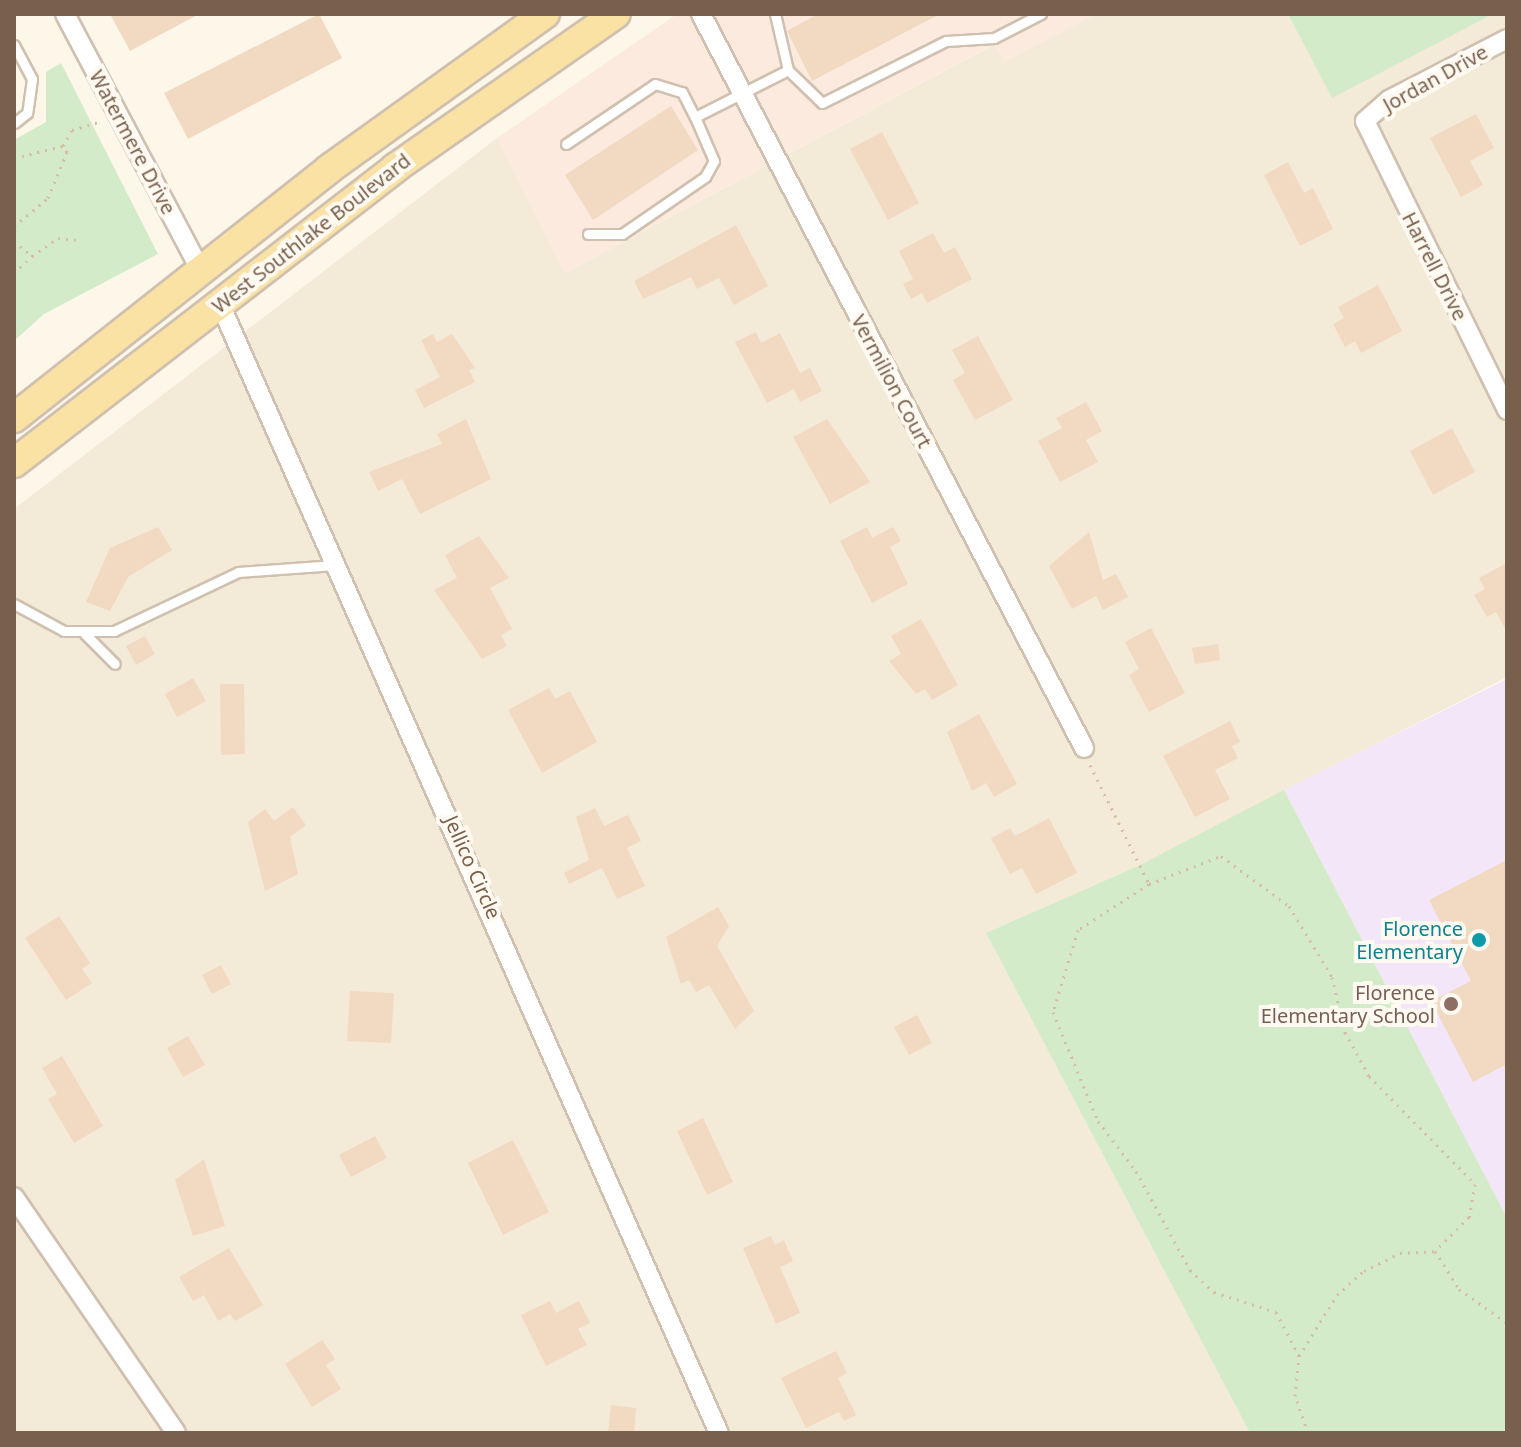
<!DOCTYPE html>
<style>
body{margin:0}
#map{position:relative;width:1521px;height:1447px;overflow:hidden;background:#fdf7ea;font-family:"Noto Sans",sans-serif}
div>[style]{position:absolute}
.residential>*{inset:0;background:#f4ead8}
.commercial>*{inset:0;background:#fceade}
.education>*{inset:0;background:#f4e6f9}
.green>*{inset:0;background:#d3ebc8}
.building>*{inset:0;background:#f2d9c2}
.path>*{height:3px;margin-top:-1.5px;transform-origin:0;background:repeating-linear-gradient(90deg,#d8bca4 0 2px,transparent 0 8px)}
.roads{filter:drop-shadow(2px 0 #cfc0af) drop-shadow(-2px 0 #cfc0af) drop-shadow(0 2px #cfc0af) drop-shadow(0 -2px #cfc0af)}
.service>*{height:9px;margin:-4.5px;padding:0 4.5px;transform-origin:4.5px;border-radius:4.5px;background:#fff}
.minor>*{height:18px;margin:-9px;padding:0 9px;transform-origin:9px;border-radius:9px;background:#fff}
.primary>*{height:28px;margin:-14px;padding:0 14px;transform-origin:14px;border-radius:14px;background:#fae1a4}
.dots>*{width:22px;height:22px;translate:-50% -50%;box-sizing:border-box;border:4px solid #fffaf1;border-radius:50%}
span{translate:-50% -50%;white-space:nowrap;text-align:center;line-height:1.15;-webkit-text-stroke:8px #fffaf1;paint-order:stroke}
.street-label{font-size:20px;color:#78604d}
.culture-label{font-size:20px;color:#0d838f}
.right{translate:-100% -50%;text-align:right}
.education-label{font-size:20px;color:#785e54}
.frame{position:absolute;inset:0;border:16px solid #78604d;pointer-events:none}
</style>
<div id="map">
<div class="residential">
<div style="clip-path:polygon(1096px 14px,1288px 14px,1332px 97px,1493px 14px,1507px 14px,1507px 677px,1140px 865px,986px 933px,1250px 1433px,14px 1433px,14px 509px,497px 138px,565px 273px,995px 44px,1005px 61px)"></div>
</div>
<div class="commercial">
<div style="clip-path:polygon(677px 14px,1096px 14px,1005px 62px,994px 44px,565px 273px,497px 138px)"></div>
</div>
<div class="education">
<div style="clip-path:polygon(1507px 679px,1507px 1218px,1284px 790px)"></div>
</div>
<div class="green">
<div style="clip-path:polygon(1288px 14px,1493px 14px,1332px 98px)"></div>
<div style="clip-path:polygon(61px 63px,158px 254px,44px 314px,14px 341px,14px 140px,46px 122px,46px 72px)"></div>
<div style="clip-path:polygon(1284px 790px,1507px 1218px,1507px 1433px,1250px 1433px,986px 933px,1140px 865px)"></div>
</div>
<div class="building">
<div style="clip-path:polygon(110px 14px,199px 14px,130px 51px)"></div>
<div style="clip-path:polygon(319px 14px,342px 58px,188px 139px,164px 93px)"></div>
<div style="clip-path:polygon(818px 14px,940px 14px,812px 81px,787px 31px)"></div>
<div style="clip-path:polygon(671px 106px,698px 150px,593px 220px,565px 175px)"></div>
<div style="clip-path:polygon(1476px 114px,1494px 148px,1470px 161px,1483px 185px,1461px 197px,1430px 138px)"></div>
<div style="clip-path:polygon(882px 132px,919px 203px,888px 220px,850px 149px)"></div>
<div style="clip-path:polygon(1288px 162px,1304px 193px,1313px 188px,1333px 229px,1300px 246px,1264px 175px)"></div>
<div style="clip-path:polygon(736px 225px,768px 286px,734px 305px,719px 278px,697px 289px,691px 277px,643px 299px,634px 281px)"></div>
<div style="clip-path:polygon(933px 233px,944px 253px,955px 247px,972px 279px,927px 303px,922px 293px,911px 299px,903px 284px,913px 279px,899px 251px)"></div>
<div style="clip-path:polygon(1378px 285px,1402px 331px,1361px 353px,1355px 341px,1345px 347px,1333px 324px,1344px 318px,1338px 307px)"></div>
<div style="clip-path:polygon(756px 332px,761px 343px,780px 333px,800px 373px,810px 368px,822px 391px,800px 402px,794px 389px,767px 403px,735px 342px)"></div>
<div style="clip-path:polygon(433px 334px,437px 342px,452px 334px,475px 368px,469px 370px,475px 382px,424px 408px,415px 390px,440px 377px,421px 340px)"></div>
<div style="clip-path:polygon(978px 336px,1013px 400px,975px 420px,953px 380px,965px 373px,952px 350px)"></div>
<div style="clip-path:polygon(1086px 402px,1102px 431px,1086px 440px,1098px 462px,1060px 482px,1038px 441px,1062px 428px,1056px 418px)"></div>
<div style="clip-path:polygon(466px 419px,491px 479px,420px 514px,402px 479px,378px 491px,369px 472px,442px 444px,437px 434px)"></div>
<div style="clip-path:polygon(827px 419px,870px 482px,830px 504px,793px 437px)"></div>
<div style="clip-path:polygon(1452px 428px,1475px 472px,1433px 495px,1410px 451px)"></div>
<div style="clip-path:polygon(158px 527px,172px 550px,128px 577px,110px 611px,86px 602px,110px 548px)"></div>
<div style="clip-path:polygon(867px 527px,872px 538px,893px 527px,901px 541px,890px 547px,908px 584px,872px 603px,840px 541px)"></div>
<div style="clip-path:polygon(1089px 532px,1103px 580px,1116px 574px,1128px 597px,1103px 610px,1096px 596px,1072px 609px,1049px 566px)"></div>
<div style="clip-path:polygon(479px 536px,509px 578px,490px 588px,512px 629px,501px 635px,507px 646px,482px 659px,434px 590px,457px 578px,445px 555px)"></div>
<div style="clip-path:polygon(1507px 563px,1507px 632px,1496px 612px,1487px 617px,1474px 595px,1485px 589px,1479px 578px)"></div>
<div style="clip-path:polygon(921px 619px,958px 685px,932px 700px,925px 689px,916px 694px,889px 661px,901px 654px,891px 636px)"></div>
<div style="clip-path:polygon(1151px 628px,1185px 693px,1149px 712px,1129px 675px,1139px 669px,1125px 642px)"></div>
<div style="clip-path:polygon(145px 636px,155px 654px,136px 665px,126px 646px)"></div>
<div style="clip-path:polygon(1218px 644px,1220px 660px,1195px 664px,1192px 648px)"></div>
<div style="clip-path:polygon(193px 678px,206px 701px,177px 717px,165px 694px)"></div>
<div style="clip-path:polygon(220px 684px,244px 684px,245px 754px,221px 755px)"></div>
<div style="clip-path:polygon(549px 688px,555px 699px,570px 691px,597px 742px,542px 773px,508px 710px)"></div>
<div style="clip-path:polygon(979px 714px,1017px 784px,994px 797px,986px 783px,972px 791px,947px 732px)"></div>
<div style="clip-path:polygon(1230px 721px,1240px 742px,1232px 746px,1238px 758px,1215px 770px,1230px 799px,1195px 817px,1163px 756px)"></div>
<div style="clip-path:polygon(293px 807px,306px 825px,290px 837px,298px 874px,265px 891px,248px 822px,265px 809px,274px 821px)"></div>
<div style="clip-path:polygon(595px 808px,604px 826px,628px 815px,641px 841px,627px 848px,645px 886px,617px 899px,602px 868px,569px 884px,564px 873px,589px 860px,576px 817px)"></div>
<div style="clip-path:polygon(1049px 818px,1077px 873px,1036px 894px,1022px 868px,1010px 874px,991px 838px,1010px 828px,1015px 836px)"></div>
<div style="clip-path:polygon(1507px 860px,1507px 1064px,1473px 1082px,1431px 1001px,1471px 981px,1429px 900px)"></div>
<div style="clip-path:polygon(718px 907px,729px 926px,717px 946px,754px 1011px,735px 1029px,709px 985px,696px 992px,689px 980px,681px 984px,666px 937px)"></div>
<div style="clip-path:polygon(59px 916px,90px 963px,82px 969px,92px 983px,66px 1000px,25px 938px)"></div>
<div style="clip-path:polygon(221px 965px,231px 984px,212px 994px,202px 975px)"></div>
<div style="clip-path:polygon(350px 991px,394px 993px,391px 1043px,347px 1041px)"></div>
<div style="clip-path:polygon(917px 1015px,932px 1043px,909px 1055px,894px 1027px)"></div>
<div style="clip-path:polygon(188px 1036px,205px 1065px,183px 1077px,167px 1048px)"></div>
<div style="clip-path:polygon(62px 1056px,103px 1126px,74px 1143px,48px 1099px,57px 1094px,42px 1068px)"></div>
<div style="clip-path:polygon(703px 1118px,733px 1182px,707px 1195px,677px 1131px)"></div>
<div style="clip-path:polygon(375px 1136px,387px 1158px,351px 1177px,339px 1155px)"></div>
<div style="clip-path:polygon(513px 1140px,549px 1212px,503px 1235px,468px 1163px)"></div>
<div style="clip-path:polygon(204px 1159px,225px 1226px,193px 1236px,175px 1180px)"></div>
<div style="clip-path:polygon(771px 1236px,775px 1245px,784px 1240px,793px 1261px,780px 1267px,800px 1313px,776px 1324px,743px 1248px)"></div>
<div style="clip-path:polygon(229px 1248px,263px 1305px,235px 1321px,230px 1314px,218px 1321px,204px 1295px,193px 1301px,179px 1277px)"></div>
<div style="clip-path:polygon(550px 1301px,556px 1313px,579px 1301px,590px 1323px,578px 1329px,587px 1345px,546px 1366px,521px 1315px)"></div>
<div style="clip-path:polygon(322px 1340px,335px 1359px,326px 1365px,341px 1389px,312px 1407px,285px 1364px)"></div>
<div style="clip-path:polygon(836px 1351px,847px 1373px,838px 1378px,856px 1415px,844px 1421px,839px 1412px,806px 1428px,781px 1378px)"></div>
<div style="clip-path:polygon(611px 1405px,636px 1408px,634px 1433px,608px 1433px)"></div>
</div>
<div class="path">
<div style="left:14px;top:158px;width:50px;rotate:-13.8deg"></div>
<div style="left:63px;top:146px;width:18px;rotate:-61deg"></div>
<div style="left:72px;top:130px;width:28px;rotate:-17deg"></div>
<div style="left:14px;top:226px;width:44px;rotate:-39.5deg"></div>
<div style="left:48px;top:198px;width:50px;rotate:-67.6deg"></div>
<div style="left:67px;top:152px;width:7px;rotate:-124deg"></div>
<div style="left:14px;top:241px;width:23px;rotate:40deg"></div>
<div style="left:32px;top:256px;width:32px;rotate:-35deg"></div>
<div style="left:58px;top:238px;width:18px;rotate:6deg"></div>
<div style="left:14px;top:273px;width:25px;rotate:-43deg"></div>
<div style="left:1090px;top:765px;width:133px;rotate:63.6deg"></div>
<div style="left:1149px;top:884px;width:85px;rotate:147.1deg"></div>
<div style="left:1078px;top:930px;width:86px;rotate:107deg"></div>
<div style="left:1053px;top:1012px;width:118px;rotate:67.6deg"></div>
<div style="left:1098px;top:1121px;width:63px;rotate:52.8deg"></div>
<div style="left:1136px;top:1171px;width:113px;rotate:61.4deg"></div>
<div style="left:1190px;top:1270px;width:33px;rotate:43deg"></div>
<div style="left:1214px;top:1292px;width:65px;rotate:17.9deg"></div>
<div style="left:1276px;top:1312px;width:50px;rotate:62.4deg"></div>
<div style="left:1149px;top:884px;width:77px;rotate:-21.3deg"></div>
<div style="left:1221px;top:856px;width:84px;rotate:36.3deg"></div>
<div style="left:1289px;top:906px;width:83px;rotate:58.8deg"></div>
<div style="left:1332px;top:977px;width:57px;rotate:76.7deg"></div>
<div style="left:1345px;top:1032px;width:50px;rotate:61.4deg"></div>
<div style="left:1369px;top:1076px;width:151px;rotate:45.5deg"></div>
<div style="left:1475px;top:1184px;width:34px;rotate:100deg"></div>
<div style="left:1469px;top:1217px;width:48px;rotate:135deg"></div>
<div style="left:1308px;top:1433px;width:39px;rotate:-109deg"></div>
<div style="left:1295px;top:1396px;width:40px;rotate:-84.3deg"></div>
<div style="left:1299px;top:1356px;width:72px;rotate:-58.1deg"></div>
<div style="left:1337px;top:1295px;width:36px;rotate:-42deg"></div>
<div style="left:1364px;top:1271px;width:40px;rotate:-26.6deg"></div>
<div style="left:1400px;top:1253px;width:35px;rotate:-3deg"></div>
<div style="left:1435px;top:1251px;width:45px;rotate:57.7deg"></div>
<div style="left:1459px;top:1289px;width:59px;rotate:35.3deg"></div>
</div>
<div class="roads">
<div class="service">
<div style="left:775px;top:14px;width:57px;rotate:76.9deg"></div>
<div style="left:14px;top:45px;width:38px;rotate:62deg"></div>
<div style="left:32px;top:79px;width:34px;rotate:98deg"></div>
<div style="left:27px;top:113px;width:16px;rotate:142deg"></div>
<div style="left:566px;top:144px;width:107px;rotate:-34deg"></div>
<div style="left:655px;top:84px;width:28px;rotate:17deg"></div>
<div style="left:682px;top:92px;width:28px;rotate:63deg"></div>
<div style="left:695px;top:117px;width:104px;rotate:-26.8deg"></div>
<div style="left:788px;top:70px;width:47px;rotate:44.1deg"></div>
<div style="left:822px;top:103px;width:139px;rotate:-26.6deg"></div>
<div style="left:946px;top:41px;width:48px;rotate:-3.6deg"></div>
<div style="left:994px;top:38px;width:53px;rotate:-27.1deg"></div>
<div style="left:588px;top:234px;width:34px"></div>
<div style="left:622px;top:234px;width:101px;rotate:-34.5deg"></div>
<div style="left:705px;top:177px;width:18px;rotate:-61deg"></div>
<div style="left:714px;top:161px;width:48px;rotate:-113.4deg"></div>
<div style="left:14px;top:604px;width:57px;rotate:28.4deg"></div>
<div style="left:64px;top:631px;width:50px"></div>
<div style="left:114px;top:631px;width:137px;rotate:-25.4deg"></div>
<div style="left:238px;top:572px;width:97px;rotate:-4.1deg"></div>
<div style="left:85px;top:634px;width:42px;rotate:45deg"></div>
</div>
<div class="minor">
<div style="left:65px;top:14px;width:291px;rotate:62.1deg"></div>
<div style="left:701px;top:14px;width:828px;rotate:62.44deg"></div>
<div style="left:1507px;top:39px;width:133px;rotate:152.7deg"></div>
<div style="left:1389px;top:100px;width:32px;rotate:139deg"></div>
<div style="left:1365px;top:121px;width:322px;rotate:63.8deg"></div>
<div style="left:220px;top:304px;width:1234px;rotate:66.16deg"></div>
<div style="left:14px;top:1197px;width:286px;rotate:55.5deg"></div>
</div>
<div class="primary">
<div style="left:14px;top:418px;width:402px;rotate:-38.3deg"></div>
<div style="left:329px;top:169px;width:266px;rotate:-35.7deg"></div>
<div style="left:14px;top:463px;width:482px;rotate:-37.7deg"></div>
<div style="left:395px;top:168px;width:269px;rotate:-34.9deg"></div>
</div>
</div>
<div class="dots">
<div style="left:1479px;top:940px;background:#0f9aa8"></div>
<div style="left:1451px;top:1004px;background:#8d6e63"></div>
</div>
<div class="street-label">
<span style="left:1435px;top:78px;rotate:-29deg">Jordan Drive</span>
<span style="left:133px;top:142px;rotate:62deg">Watermere Drive</span>
<span style="left:311px;top:233px;rotate:-38deg">West Southlake Boulevard</span>
<span style="left:1435px;top:266px;rotate:63deg">Harrell Drive</span>
<span style="left:892px;top:381px;rotate:62deg">Vermilion Court</span>
<span style="left:473px;top:867px;rotate:66deg">Jellico Circle</span>
</div>
<div class="culture-label">
<span class="right" style="left:1463px;top:940px">Florence<br>Elementary</span>
</div>
<div class="education-label">
<span class="right" style="left:1435px;top:1004px">Florence<br>Elementary School</span>
</div>
<div class="frame"></div>
</div>
